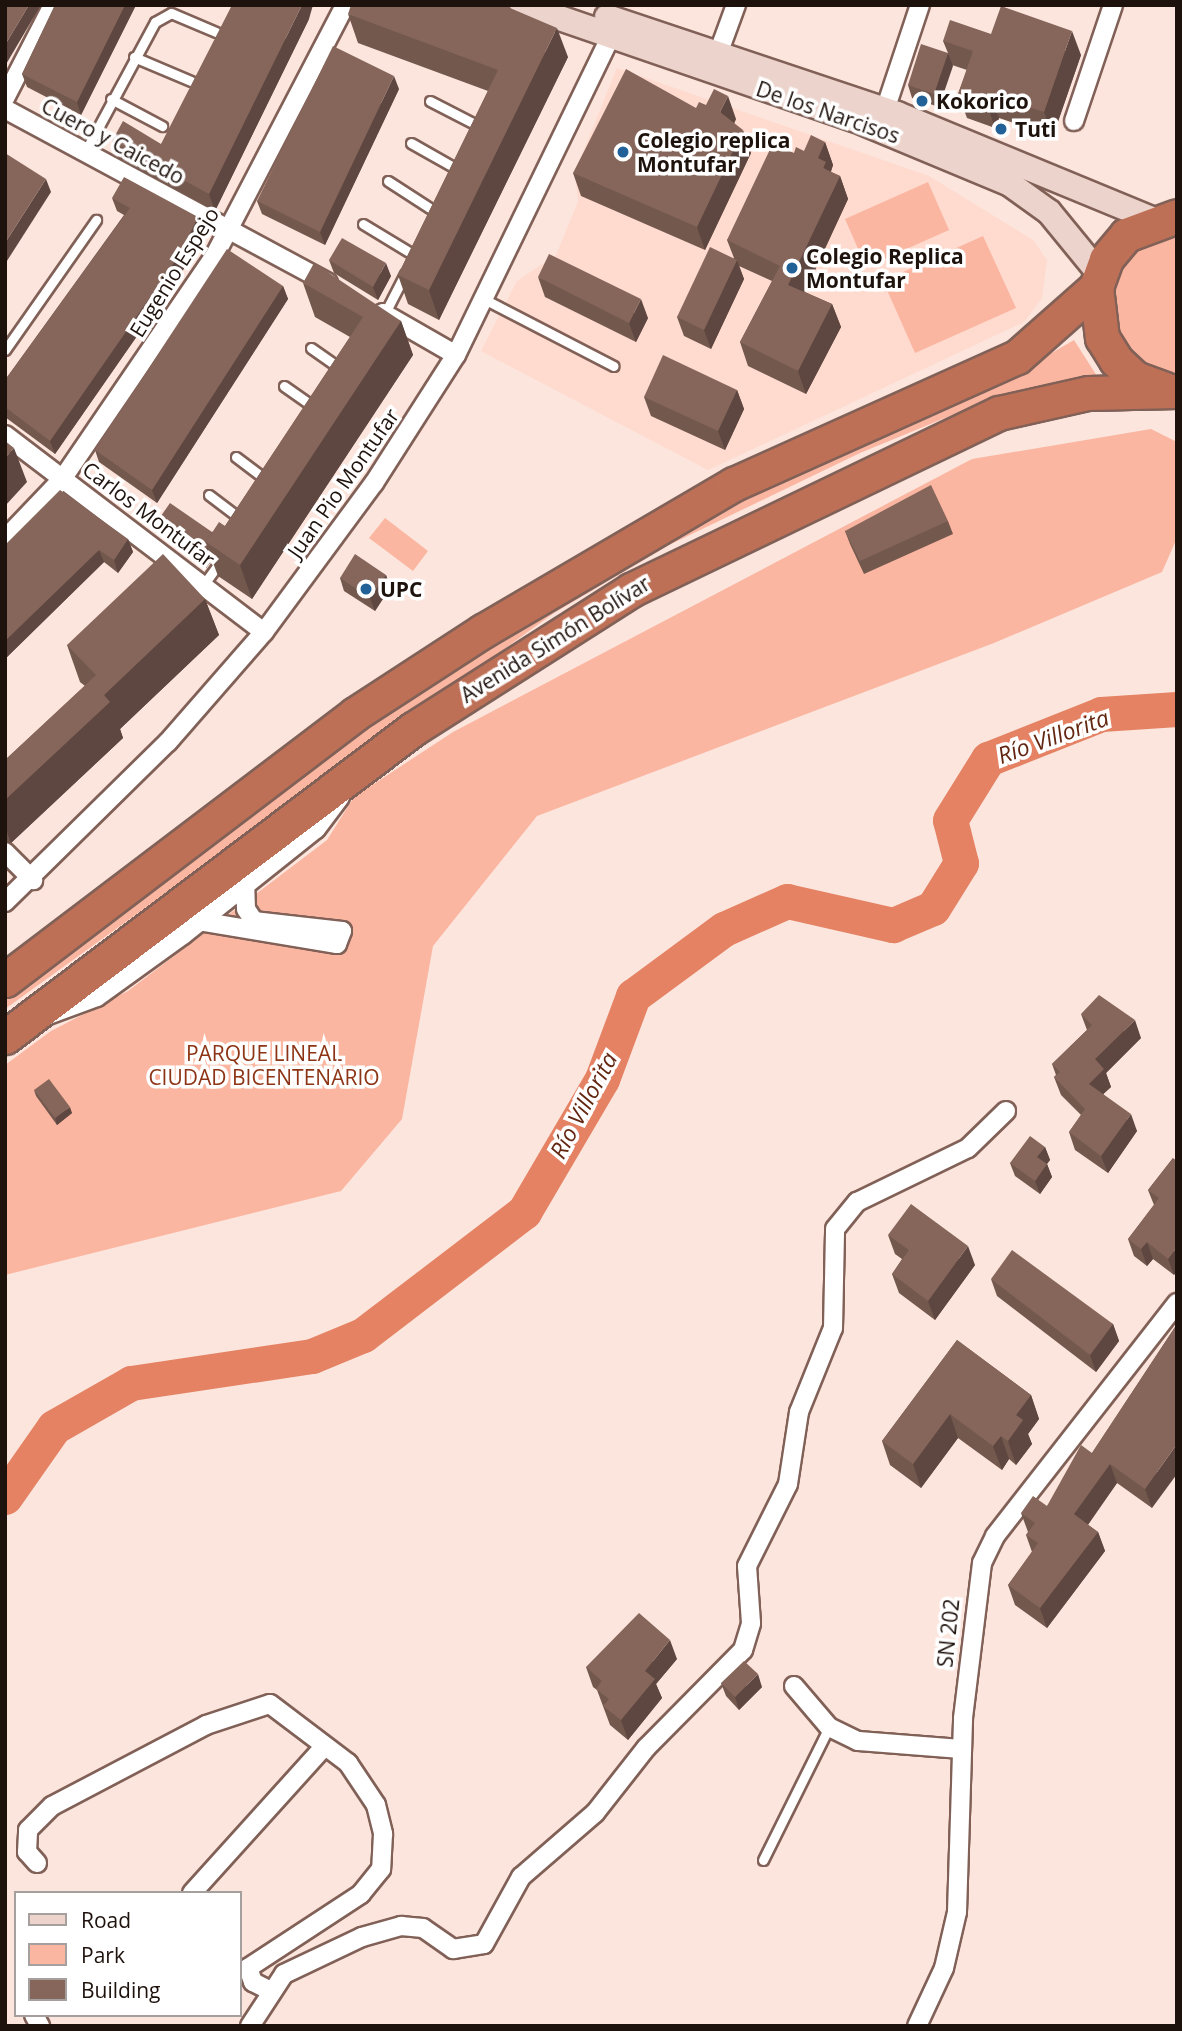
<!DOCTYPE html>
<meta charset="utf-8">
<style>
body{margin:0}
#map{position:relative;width:1182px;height:2031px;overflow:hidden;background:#fce5dd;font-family:"Open Sans",sans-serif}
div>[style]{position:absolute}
.built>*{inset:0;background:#ffdace}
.green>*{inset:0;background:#fab6a1}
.river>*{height:35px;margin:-17.5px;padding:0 17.5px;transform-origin:17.5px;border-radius:17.5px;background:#e48263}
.roads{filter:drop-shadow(2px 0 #816157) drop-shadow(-2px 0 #816157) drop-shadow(0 2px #816157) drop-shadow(0 -2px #816157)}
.lane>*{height:9px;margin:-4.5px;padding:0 4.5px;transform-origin:4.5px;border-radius:4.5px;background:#fff}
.street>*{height:18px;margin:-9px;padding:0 9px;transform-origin:9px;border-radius:9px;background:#fff}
.secondary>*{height:24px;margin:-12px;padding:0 12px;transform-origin:12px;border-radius:12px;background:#ecd4cd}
.highway>*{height:33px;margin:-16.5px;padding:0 16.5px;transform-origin:16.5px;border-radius:16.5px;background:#be7057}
.wall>*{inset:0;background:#73584e}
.shaded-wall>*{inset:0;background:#5e4740}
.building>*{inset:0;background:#86665b}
.dots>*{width:19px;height:19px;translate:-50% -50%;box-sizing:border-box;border:4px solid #fff;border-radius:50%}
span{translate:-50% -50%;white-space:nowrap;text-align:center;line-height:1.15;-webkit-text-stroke:7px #fff;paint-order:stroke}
.poi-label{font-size:21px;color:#1e120d;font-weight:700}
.left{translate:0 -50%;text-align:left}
.street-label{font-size:21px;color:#1e120d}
.park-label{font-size:21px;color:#8c3415}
.water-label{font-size:23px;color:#632611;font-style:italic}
.frame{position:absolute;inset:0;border:7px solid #1e120d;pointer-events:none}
.legend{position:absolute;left:14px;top:1891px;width:228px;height:126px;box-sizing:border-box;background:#fff;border:2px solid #a5a09e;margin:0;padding:9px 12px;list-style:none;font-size:21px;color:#1e120d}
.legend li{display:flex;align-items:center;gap:14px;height:35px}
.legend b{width:35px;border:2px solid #a5a09e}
</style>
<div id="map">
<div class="built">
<div style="clip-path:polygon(617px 68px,929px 176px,1033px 240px,1047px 260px,1042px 298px,1024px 322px,708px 470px,481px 351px,517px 281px,556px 255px,578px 202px,575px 172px)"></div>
</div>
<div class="green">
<div style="clip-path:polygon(928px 182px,949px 230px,866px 267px,845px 219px)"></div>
<div style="clip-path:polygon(1177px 223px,1177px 381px,1139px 368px,1109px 326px,1110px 273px,1124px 250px)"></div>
<div style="clip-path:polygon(983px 236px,1016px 308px,915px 353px,883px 281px)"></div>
<div style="clip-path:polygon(1074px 340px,1097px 376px,996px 397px,860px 453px,669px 545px,554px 613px,5px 1009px,5px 996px,401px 701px,665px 536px,855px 442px,990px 389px)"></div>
<div style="clip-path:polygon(1151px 429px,1177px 442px,1177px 538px,1162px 572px,994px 643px,537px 816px,433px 946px,402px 1119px,341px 1191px,5px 1275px,5px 1065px,51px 1031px,128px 991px,327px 840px,354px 797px,453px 732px,972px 459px)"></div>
<div style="clip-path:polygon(385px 518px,428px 551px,413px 571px,369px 538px)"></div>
</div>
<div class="river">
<div style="left:5px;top:1497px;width:85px;rotate:-55deg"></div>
<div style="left:54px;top:1427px;width:89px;rotate:-29.7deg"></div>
<div style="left:131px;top:1383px;width:183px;rotate:-8.5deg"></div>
<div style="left:312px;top:1356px;width:55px;rotate:-22.4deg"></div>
<div style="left:363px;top:1335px;width:203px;rotate:-37.4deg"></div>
<div style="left:524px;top:1212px;width:154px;rotate:-59.6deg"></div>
<div style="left:602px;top:1079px;width:89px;rotate:-69.5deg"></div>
<div style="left:633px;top:996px;width:113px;rotate:-36.4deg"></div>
<div style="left:724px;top:929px;width:69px;rotate:-24deg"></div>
<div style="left:787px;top:901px;width:109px;rotate:12.8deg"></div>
<div style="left:893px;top:925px;width:43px;rotate:-23deg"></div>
<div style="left:933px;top:908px;width:53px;rotate:-58.1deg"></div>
<div style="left:961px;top:863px;width:44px;rotate:-104.3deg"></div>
<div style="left:950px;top:820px;width:72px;rotate:-58.1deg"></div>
<div style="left:988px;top:759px;width:122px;rotate:-21.7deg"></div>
<div style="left:1101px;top:714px;width:76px;rotate:-3.8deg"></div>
</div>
<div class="roads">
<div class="lane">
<div style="left:134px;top:57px;width:62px;rotate:22.8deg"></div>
<div style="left:111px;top:99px;width:58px;rotate:27.9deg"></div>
<div style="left:430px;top:101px;width:53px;rotate:27.1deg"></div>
<div style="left:411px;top:143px;width:53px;rotate:29.5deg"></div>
<div style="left:85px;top:152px;width:148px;rotate:-61.7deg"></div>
<div style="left:155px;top:22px;width:18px;rotate:-29deg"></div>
<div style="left:171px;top:13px;width:49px;rotate:22.9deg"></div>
<div style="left:388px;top:181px;width:57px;rotate:32.9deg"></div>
<div style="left:363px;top:224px;width:60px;rotate:31.3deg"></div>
<div style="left:482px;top:298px;width:148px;rotate:27.3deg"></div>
<div style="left:385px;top:313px;width:44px;rotate:-62.9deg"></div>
<div style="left:311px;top:348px;width:37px;rotate:35deg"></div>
<div style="left:5px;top:350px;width:159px;rotate:-55deg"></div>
<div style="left:284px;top:386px;width:37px;rotate:35deg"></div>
<div style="left:236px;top:457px;width:40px;rotate:37deg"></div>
<div style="left:209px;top:495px;width:41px;rotate:37.1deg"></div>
<div style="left:204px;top:584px;width:31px;rotate:-54deg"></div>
<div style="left:763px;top:1860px;width:148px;rotate:-63.6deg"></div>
</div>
<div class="street">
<div style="left:714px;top:65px;width:64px;rotate:-69.9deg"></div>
<div style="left:5px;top:98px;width:105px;rotate:-62.7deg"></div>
<div style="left:5px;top:109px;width:367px;rotate:28.3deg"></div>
<div style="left:882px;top:119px;width:120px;rotate:-71.6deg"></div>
<div style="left:1074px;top:121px;width:122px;rotate:-71.4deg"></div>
<div style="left:383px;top:313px;width:84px;rotate:29.9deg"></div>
<div style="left:5px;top:435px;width:325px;rotate:37.3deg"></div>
<div style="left:5px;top:539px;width:84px;rotate:-46.4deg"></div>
<div style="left:63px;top:478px;width:268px;rotate:-55.7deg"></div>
<div style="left:214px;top:257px;width:284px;rotate:-62.5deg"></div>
<div style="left:5px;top:852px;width:40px;rotate:45deg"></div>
<div style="left:5px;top:902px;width:228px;rotate:-44.5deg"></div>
<div style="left:168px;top:742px;width:146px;rotate:-48.9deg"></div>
<div style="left:264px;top:632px;width:185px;rotate:-53.6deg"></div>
<div style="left:374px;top:483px;width:152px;rotate:-57.4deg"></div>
<div style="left:456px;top:355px;width:367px;rotate:-64.1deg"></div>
<div style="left:199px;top:921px;width:140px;rotate:9.5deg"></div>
<div style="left:337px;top:944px;width:14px;rotate:-69deg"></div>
<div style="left:342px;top:931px;width:89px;rotate:-173.5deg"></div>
<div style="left:254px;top:921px;width:14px;rotate:-124deg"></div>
<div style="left:246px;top:909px;width:26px;rotate:-92deg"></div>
<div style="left:48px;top:1015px;width:52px;rotate:-20.2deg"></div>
<div style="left:97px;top:997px;width:106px;rotate:-35.8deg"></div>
<div style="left:183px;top:935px;width:170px;rotate:-38.6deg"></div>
<div style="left:316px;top:829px;width:40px;rotate:-53deg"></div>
<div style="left:794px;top:1686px;width:54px;rotate:49.5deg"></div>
<div style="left:829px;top:1727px;width:32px;rotate:26deg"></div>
<div style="left:858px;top:1741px;width:104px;rotate:4.4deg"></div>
<div style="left:37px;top:1863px;width:15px;rotate:-132deg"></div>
<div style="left:27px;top:1852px;width:22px;rotate:-87deg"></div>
<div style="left:28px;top:1830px;width:34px;rotate:-45deg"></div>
<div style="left:52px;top:1806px;width:174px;rotate:-27.7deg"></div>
<div style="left:206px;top:1725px;width:67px;rotate:-18.2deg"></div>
<div style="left:270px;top:1704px;width:98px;rotate:37.1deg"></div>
<div style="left:348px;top:1763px;width:50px;rotate:56.3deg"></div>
<div style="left:376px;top:1805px;width:30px;rotate:76deg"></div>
<div style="left:383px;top:1834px;width:35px;rotate:93deg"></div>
<div style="left:381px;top:1869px;width:32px;rotate:129deg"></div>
<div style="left:361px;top:1894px;width:135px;rotate:146.8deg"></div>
<div style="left:248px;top:1968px;width:15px;rotate:70deg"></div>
<div style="left:253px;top:1982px;width:20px;rotate:27deg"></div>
<div style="left:192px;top:1893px;width:198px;rotate:-47.9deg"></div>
<div style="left:34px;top:2015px;width:13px;rotate:61deg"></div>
<div style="left:250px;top:2026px;width:62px;rotate:-56.8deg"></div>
<div style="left:284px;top:1974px;width:86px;rotate:-25.4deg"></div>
<div style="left:362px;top:1937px;width:41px;rotate:-15.8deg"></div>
<div style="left:401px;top:1926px;width:22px;rotate:5deg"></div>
<div style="left:423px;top:1928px;width:37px;rotate:35deg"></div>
<div style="left:453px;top:1949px;width:31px;rotate:-9deg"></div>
<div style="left:484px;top:1944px;width:77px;rotate:-61.1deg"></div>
<div style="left:521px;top:1877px;width:98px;rotate:-40.9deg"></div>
<div style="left:595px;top:1813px;width:83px;rotate:-51.9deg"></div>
<div style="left:646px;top:1748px;width:138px;rotate:-45.3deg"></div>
<div style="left:743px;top:1650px;width:28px;rotate:-73deg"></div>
<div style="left:751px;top:1623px;width:57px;rotate:-94deg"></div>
<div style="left:747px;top:1566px;width:92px;rotate:-63.4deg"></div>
<div style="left:788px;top:1484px;width:73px;rotate:-81.3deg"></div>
<div style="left:799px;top:1412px;width:91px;rotate:-68deg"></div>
<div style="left:833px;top:1328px;width:99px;rotate:-88.8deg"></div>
<div style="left:835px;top:1229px;width:35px;rotate:-51deg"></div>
<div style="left:857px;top:1202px;width:123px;rotate:-25.9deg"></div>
<div style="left:968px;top:1148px;width:53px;rotate:-44.2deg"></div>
<div style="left:917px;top:2026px;width:64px;rotate:-65deg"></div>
<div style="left:944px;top:1968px;width:57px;rotate:-76.9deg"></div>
<div style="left:957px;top:1912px;width:194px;rotate:-88.2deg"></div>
<div style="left:963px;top:1718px;width:156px;rotate:-83deg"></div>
<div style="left:982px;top:1563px;width:30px;rotate:-64deg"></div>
<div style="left:995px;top:1536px;width:296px;rotate:-52deg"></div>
</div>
<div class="secondary">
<div style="left:522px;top:5px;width:351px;rotate:19deg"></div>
<div style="left:854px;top:119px;width:169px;rotate:22.6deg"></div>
<div style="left:1010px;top:184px;width:48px;rotate:35.7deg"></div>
<div style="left:1049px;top:212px;width:79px;rotate:50.7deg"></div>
<div style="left:607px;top:17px;width:306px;rotate:18.5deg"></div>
<div style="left:897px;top:114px;width:278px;rotate:22.4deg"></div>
</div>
<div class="highway">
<div style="left:1165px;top:389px;width:32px;rotate:-160deg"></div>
<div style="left:1135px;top:378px;width:26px;rotate:-137deg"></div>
<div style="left:1116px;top:360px;width:26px;rotate:-122deg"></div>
<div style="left:1102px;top:338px;width:51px;rotate:-96.7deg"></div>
<div style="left:1096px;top:287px;width:30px;rotate:-70deg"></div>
<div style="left:1106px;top:259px;width:31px;rotate:-50deg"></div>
<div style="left:1126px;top:235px;width:54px;rotate:-20.4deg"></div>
<div style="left:5px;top:980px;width:440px;rotate:-37.2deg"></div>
<div style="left:355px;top:714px;width:153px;rotate:-33deg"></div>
<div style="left:483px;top:631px;width:291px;rotate:-30.4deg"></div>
<div style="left:734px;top:484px;width:310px;rotate:-24.2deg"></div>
<div style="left:1017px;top:357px;width:106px;rotate:-41.5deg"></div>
<div style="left:5px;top:1037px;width:511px;rotate:-37.05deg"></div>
<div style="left:413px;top:729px;width:259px;rotate:-32.5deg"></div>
<div style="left:631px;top:590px;width:408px;rotate:-25.7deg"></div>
<div style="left:999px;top:413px;width:91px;rotate:-12.7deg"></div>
<div style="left:1088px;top:393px;width:89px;rotate:-1.3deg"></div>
</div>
</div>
<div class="wall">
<div style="clip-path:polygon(55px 5px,136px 5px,81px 115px,27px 87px,22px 74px)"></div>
<div style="clip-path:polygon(348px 14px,568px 57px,439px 320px,408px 304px,398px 275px,488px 91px,358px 43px)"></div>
<div style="clip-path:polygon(309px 19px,215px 211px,118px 158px,112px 141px,161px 144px)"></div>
<div style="clip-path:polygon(991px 34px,1081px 55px,1053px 136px,999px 118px,995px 128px,967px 118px,958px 94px,967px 70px,952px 65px,939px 107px,912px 98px,908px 85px,948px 53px,943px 41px)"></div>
<div style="clip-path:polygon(399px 89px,325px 245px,262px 214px,257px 201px)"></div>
<div style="clip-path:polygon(696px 108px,736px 119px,734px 123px,751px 153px,705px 250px,581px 196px,573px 173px)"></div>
<div style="clip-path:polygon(825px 142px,833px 165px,831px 172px,840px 176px,848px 199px,805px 292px,832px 304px,841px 327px,806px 394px,748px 366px,740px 342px,772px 281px,739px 266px,744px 279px,711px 349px,684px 336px,677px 317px,734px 258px,727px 240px,794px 153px,804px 151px)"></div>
<div style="clip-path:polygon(112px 198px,202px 230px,185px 267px,55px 454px,5px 417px,5px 380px,124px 215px,117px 211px)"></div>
<div style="clip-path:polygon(329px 260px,391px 276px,378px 300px,334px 273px)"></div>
<div style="clip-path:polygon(538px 277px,648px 318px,636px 342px,545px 297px)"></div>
<div style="clip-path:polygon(303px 283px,401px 321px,413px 355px,252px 599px,218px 576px,212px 560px,206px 568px,160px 536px,156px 523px,212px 532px,225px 526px,350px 337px,315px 317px)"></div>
<div style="clip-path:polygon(283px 286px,288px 299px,157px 503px,99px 462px,95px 450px)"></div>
<div style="clip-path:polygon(737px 390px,744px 409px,725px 450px,651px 416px,644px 397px)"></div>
<div style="clip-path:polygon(948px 521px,953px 534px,864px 574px,850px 544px,845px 531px)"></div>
<div style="clip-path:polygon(128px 539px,133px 552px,118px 573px,104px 562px,5px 659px,5px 545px)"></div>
<div style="clip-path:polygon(386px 575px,390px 588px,375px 611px,344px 591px,340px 578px)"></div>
<div style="clip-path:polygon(205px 599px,219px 635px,120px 729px,123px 738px,11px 843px,5px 843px,5px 760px,85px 686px,80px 682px,67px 645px)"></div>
<div style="clip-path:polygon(1081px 1014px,1141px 1038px,1106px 1073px,1111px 1087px,1103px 1094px,1137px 1131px,1108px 1173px,1075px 1150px,1069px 1132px,1081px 1115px,1061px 1095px,1054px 1077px,1056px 1075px,1052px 1064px,1087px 1030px)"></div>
<div style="clip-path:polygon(34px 1090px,72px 1113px,57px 1125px,36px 1096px)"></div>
<div style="clip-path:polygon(1045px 1147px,1050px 1160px,1047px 1164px,1052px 1177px,1040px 1194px,1015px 1176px,1010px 1163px)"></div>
<div style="clip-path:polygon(1173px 1158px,1174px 1275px,1153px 1259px,1147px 1266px,1134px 1256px,1128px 1239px,1154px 1205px,1148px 1190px)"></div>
<div style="clip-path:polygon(888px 1235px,975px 1265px,935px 1320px,899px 1293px,892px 1274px,902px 1259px,895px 1254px)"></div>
<div style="clip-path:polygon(991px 1279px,1113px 1324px,1119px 1341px,1096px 1372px,997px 1296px)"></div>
<div style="clip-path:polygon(1177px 1324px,1152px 1508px,1117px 1483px,1088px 1525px,1098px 1532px,1105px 1551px,1047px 1628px,1015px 1605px,1008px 1585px,1032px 1552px,1026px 1535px,1028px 1532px,1021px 1513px,1047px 1506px,1092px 1453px)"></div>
<div style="clip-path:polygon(957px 1340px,1031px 1395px,1039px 1419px,1028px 1434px,1032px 1444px,1016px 1465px,1009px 1459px,1002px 1470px,958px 1438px,921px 1488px,890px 1465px,882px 1441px)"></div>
<div style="clip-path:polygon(677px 1659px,656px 1684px,662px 1698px,628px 1740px,610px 1725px,597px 1690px,593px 1687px,586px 1667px)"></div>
<div style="clip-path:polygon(721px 1683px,762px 1687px,739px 1710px,726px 1696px)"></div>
</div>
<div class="shaded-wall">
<div style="clip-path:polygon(29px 5px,41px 5px,5px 66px,5px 45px)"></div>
<div style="clip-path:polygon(125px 5px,136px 5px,81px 115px,77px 102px)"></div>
<div style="clip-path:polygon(302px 5px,313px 5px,309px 19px,215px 211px,209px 194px)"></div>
<div style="clip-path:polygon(557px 28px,568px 57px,439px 320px,429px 290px)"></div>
<div style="clip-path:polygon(1072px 31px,1081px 55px,1053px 136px,1044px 112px)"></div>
<div style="clip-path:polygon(948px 53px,953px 66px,939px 107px,934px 94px)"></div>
<div style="clip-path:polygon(394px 76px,399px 89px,325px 245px,320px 232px)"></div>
<div style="clip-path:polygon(990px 94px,999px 118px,995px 128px,987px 104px)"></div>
<div style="clip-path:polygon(728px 96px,736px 119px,729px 135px,720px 112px)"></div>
<div style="clip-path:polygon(743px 130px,751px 153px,705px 250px,697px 227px)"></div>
<div style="clip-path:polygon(825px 142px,833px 165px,830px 173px,835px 185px,818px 158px)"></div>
<div style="clip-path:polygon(840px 176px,848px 199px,797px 308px,788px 285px)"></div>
<div style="clip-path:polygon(46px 179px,51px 192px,5px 264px,5px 243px)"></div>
<div style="clip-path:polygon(198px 217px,202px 230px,185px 267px,55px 454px,50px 441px)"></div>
<div style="clip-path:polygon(737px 260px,744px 279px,711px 349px,704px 330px)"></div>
<div style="clip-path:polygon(386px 263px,391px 276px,378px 300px,373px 287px)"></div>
<div style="clip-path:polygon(283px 286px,288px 299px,157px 503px,152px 490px)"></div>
<div style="clip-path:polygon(641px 299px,648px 318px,636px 342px,629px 323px)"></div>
<div style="clip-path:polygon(832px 304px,841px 327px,806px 394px,798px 371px)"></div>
<div style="clip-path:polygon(401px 321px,413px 355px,252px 599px,240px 565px)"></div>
<div style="clip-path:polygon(737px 390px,744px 409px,725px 450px,718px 431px)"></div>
<div style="clip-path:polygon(14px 448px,27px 482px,5px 506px,5px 458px)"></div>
<div style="clip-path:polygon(128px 539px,133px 552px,118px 573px,114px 560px)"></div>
<div style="clip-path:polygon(207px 547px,212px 560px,206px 568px,202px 555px)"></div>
<div style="clip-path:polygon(99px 550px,104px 562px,5px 659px,5px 641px)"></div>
<div style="clip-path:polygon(386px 575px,390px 588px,375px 611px,370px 598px)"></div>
<div style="clip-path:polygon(205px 599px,219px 635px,120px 729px,123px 738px,11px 843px,5px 826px,5px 800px,104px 695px)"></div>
<div style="clip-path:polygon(1135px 1020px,1141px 1038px,1106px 1073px,1111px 1087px,1096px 1101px,1089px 1084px,1095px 1059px)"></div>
<div style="clip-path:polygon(70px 1107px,72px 1113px,57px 1125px,55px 1118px)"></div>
<div style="clip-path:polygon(1131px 1114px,1137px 1131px,1108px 1173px,1101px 1156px)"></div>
<div style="clip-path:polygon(1045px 1147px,1050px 1160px,1042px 1170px,1037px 1157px)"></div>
<div style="clip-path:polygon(1047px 1164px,1052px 1177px,1040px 1194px,1035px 1181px)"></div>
<div style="clip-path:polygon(1147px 1242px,1153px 1259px,1147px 1266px,1141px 1249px)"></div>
<div style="clip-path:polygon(968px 1246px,975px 1265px,935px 1320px,928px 1301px)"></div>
<div style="clip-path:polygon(1177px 1247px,1177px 1272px,1174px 1275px,1168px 1259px)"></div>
<div style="clip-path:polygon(1113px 1324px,1119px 1341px,1096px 1372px,1090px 1355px)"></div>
<div style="clip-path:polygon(1031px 1395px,1039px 1419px,1028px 1434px,1032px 1444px,1016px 1465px,1008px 1441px,1016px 1415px)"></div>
<div style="clip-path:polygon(950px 1414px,958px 1438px,921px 1488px,913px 1464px)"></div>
<div style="clip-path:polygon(1001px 1436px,1009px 1459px,1002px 1470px,993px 1446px)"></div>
<div style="clip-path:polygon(1177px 1444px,1177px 1474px,1152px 1508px,1145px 1489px)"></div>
<div style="clip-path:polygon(1110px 1464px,1117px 1483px,1081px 1534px,1074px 1514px)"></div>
<div style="clip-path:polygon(1098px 1532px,1105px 1551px,1047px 1628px,1040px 1608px)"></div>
<div style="clip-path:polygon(670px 1640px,677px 1659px,656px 1684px,662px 1698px,628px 1740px,621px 1720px,645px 1671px)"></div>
<div style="clip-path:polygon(758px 1674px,762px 1687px,739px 1710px,735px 1697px)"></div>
</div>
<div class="building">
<div style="clip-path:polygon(5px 5px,29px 5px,5px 45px)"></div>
<div style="clip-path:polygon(55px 5px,125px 5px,77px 102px,22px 74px)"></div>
<div style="clip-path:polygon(232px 5px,302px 5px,209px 194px,112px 141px,123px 121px,161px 144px)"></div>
<div style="clip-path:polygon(351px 5px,503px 5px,557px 28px,429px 290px,398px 275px,498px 70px,348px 14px)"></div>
<div style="clip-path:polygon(1001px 6px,1072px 31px,1044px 112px,990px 94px,987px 104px,958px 94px,973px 51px,943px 41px,950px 20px,991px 34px)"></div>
<div style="clip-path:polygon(921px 44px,948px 53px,934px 94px,908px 85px)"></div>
<div style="clip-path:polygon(333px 46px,394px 76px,320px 232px,257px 201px)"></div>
<div style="clip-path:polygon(626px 69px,696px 108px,699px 102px,706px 105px,714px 89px,728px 96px,720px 112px,743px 130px,697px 227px,573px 173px)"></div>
<div style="clip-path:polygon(811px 135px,825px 142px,818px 158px,826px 162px,823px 168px,840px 176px,788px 285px,832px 304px,798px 371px,740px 342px,780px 266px,727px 240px,773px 143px,794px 153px,796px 147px,804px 151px)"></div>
<div style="clip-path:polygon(5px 153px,46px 179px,5px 243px)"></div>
<div style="clip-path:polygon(124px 177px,198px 217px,180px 254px,50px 441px,5px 407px,5px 380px,130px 208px,112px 198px)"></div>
<div style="clip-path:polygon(342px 238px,386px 263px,373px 287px,329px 260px)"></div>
<div style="clip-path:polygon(710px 247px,737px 260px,704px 330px,677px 317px)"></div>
<div style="clip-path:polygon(227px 249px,283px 286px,152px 490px,95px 450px)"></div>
<div style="clip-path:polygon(549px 254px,641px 299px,629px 323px,538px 277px)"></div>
<div style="clip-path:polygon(314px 263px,401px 321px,240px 565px,206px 542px,219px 522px,225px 526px,363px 317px,303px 283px)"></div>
<div style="clip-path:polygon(663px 355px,737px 390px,718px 431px,644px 397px)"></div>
<div style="clip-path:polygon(5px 441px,14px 448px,5px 458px)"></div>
<div style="clip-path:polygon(931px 485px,948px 521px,860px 561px,845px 531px)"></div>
<div style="clip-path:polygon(60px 490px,128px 539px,114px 560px,99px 550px,5px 641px,5px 545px)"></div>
<div style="clip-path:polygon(170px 503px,212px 532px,206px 542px,207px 547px,202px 555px,156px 523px)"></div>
<div style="clip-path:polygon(163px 554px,205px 599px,104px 695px,110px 702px,5px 800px,5px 760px,96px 675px,67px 645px)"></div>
<div style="clip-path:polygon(355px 554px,386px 575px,370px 598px,340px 578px)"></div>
<div style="clip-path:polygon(1099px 995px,1135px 1020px,1095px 1059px,1104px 1069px,1089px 1084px,1131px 1114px,1101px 1156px,1069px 1132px,1085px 1109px,1054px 1077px,1060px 1072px,1052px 1064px,1092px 1025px,1081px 1014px)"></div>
<div style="clip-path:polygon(49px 1079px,70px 1107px,55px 1118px,34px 1090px)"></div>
<div style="clip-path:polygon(1030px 1136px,1045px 1147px,1037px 1157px,1047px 1164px,1035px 1181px,1010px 1163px)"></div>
<div style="clip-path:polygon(1173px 1158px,1177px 1161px,1177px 1247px,1168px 1259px,1147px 1242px,1141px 1249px,1128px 1239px,1159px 1198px,1148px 1190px)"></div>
<div style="clip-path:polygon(911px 1204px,968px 1246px,928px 1301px,892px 1274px,909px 1250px,888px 1235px)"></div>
<div style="clip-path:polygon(1012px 1250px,1113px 1324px,1090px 1355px,991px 1279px)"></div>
<div style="clip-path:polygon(1177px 1324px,1177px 1444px,1145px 1489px,1110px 1464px,1074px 1514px,1098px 1532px,1040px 1608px,1008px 1585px,1038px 1543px,1026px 1535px,1035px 1523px,1021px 1513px,1033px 1496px,1047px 1506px,1081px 1445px,1092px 1453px)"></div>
<div style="clip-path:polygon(957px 1340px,1031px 1395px,1016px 1415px,1023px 1420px,1008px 1441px,1001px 1436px,993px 1446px,950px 1414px,913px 1464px,882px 1441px)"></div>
<div style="clip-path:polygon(639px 1613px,670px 1640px,645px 1671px,655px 1679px,621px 1720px,603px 1706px,609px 1699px,596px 1689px,602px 1681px,586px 1667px)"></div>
<div style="clip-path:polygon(744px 1661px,758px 1674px,735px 1697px,721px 1683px)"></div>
</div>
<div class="dots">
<div style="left:922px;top:101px;background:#226197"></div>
<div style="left:1001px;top:129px;background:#226197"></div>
<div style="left:623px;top:152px;background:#226197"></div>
<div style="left:792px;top:268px;background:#226197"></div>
<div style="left:366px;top:589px;background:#226197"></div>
</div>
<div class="poi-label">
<span class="left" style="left:936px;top:101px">Kokorico</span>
<span class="left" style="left:1015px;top:129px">Tuti</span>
<span class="left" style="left:637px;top:152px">Colegio replica<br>Montufar</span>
<span class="left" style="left:806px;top:268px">Colegio Replica<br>Montufar</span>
<span class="left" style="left:380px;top:589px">UPC</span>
</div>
<div class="street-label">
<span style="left:828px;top:112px;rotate:19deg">De los Narcisos</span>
<span style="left:113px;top:141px;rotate:28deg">Cuero y Caicedo</span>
<span style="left:174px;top:272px;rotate:-58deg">Eugenio Espejo</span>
<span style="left:343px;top:483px;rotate:-55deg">Juan Pio Montufar</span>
<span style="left:149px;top:514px;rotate:37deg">Carlos Montufar</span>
<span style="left:555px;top:639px;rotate:-32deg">Avenida Simón Bolívar</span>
<span style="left:948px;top:1633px;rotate:-84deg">SN 202</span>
</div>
<div class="park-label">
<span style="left:264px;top:1065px">PARQUE LINEAL<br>CIUDAD BICENTENARIO</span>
</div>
<div class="water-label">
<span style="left:1053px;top:736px;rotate:-20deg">Río Villorita</span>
<span style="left:583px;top:1105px;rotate:-62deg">Río Villorita</span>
</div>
<div class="frame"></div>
<ul class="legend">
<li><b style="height:9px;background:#ecd4cd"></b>Road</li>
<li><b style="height:19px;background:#fab6a1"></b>Park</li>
<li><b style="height:19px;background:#86665b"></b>Building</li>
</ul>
</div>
